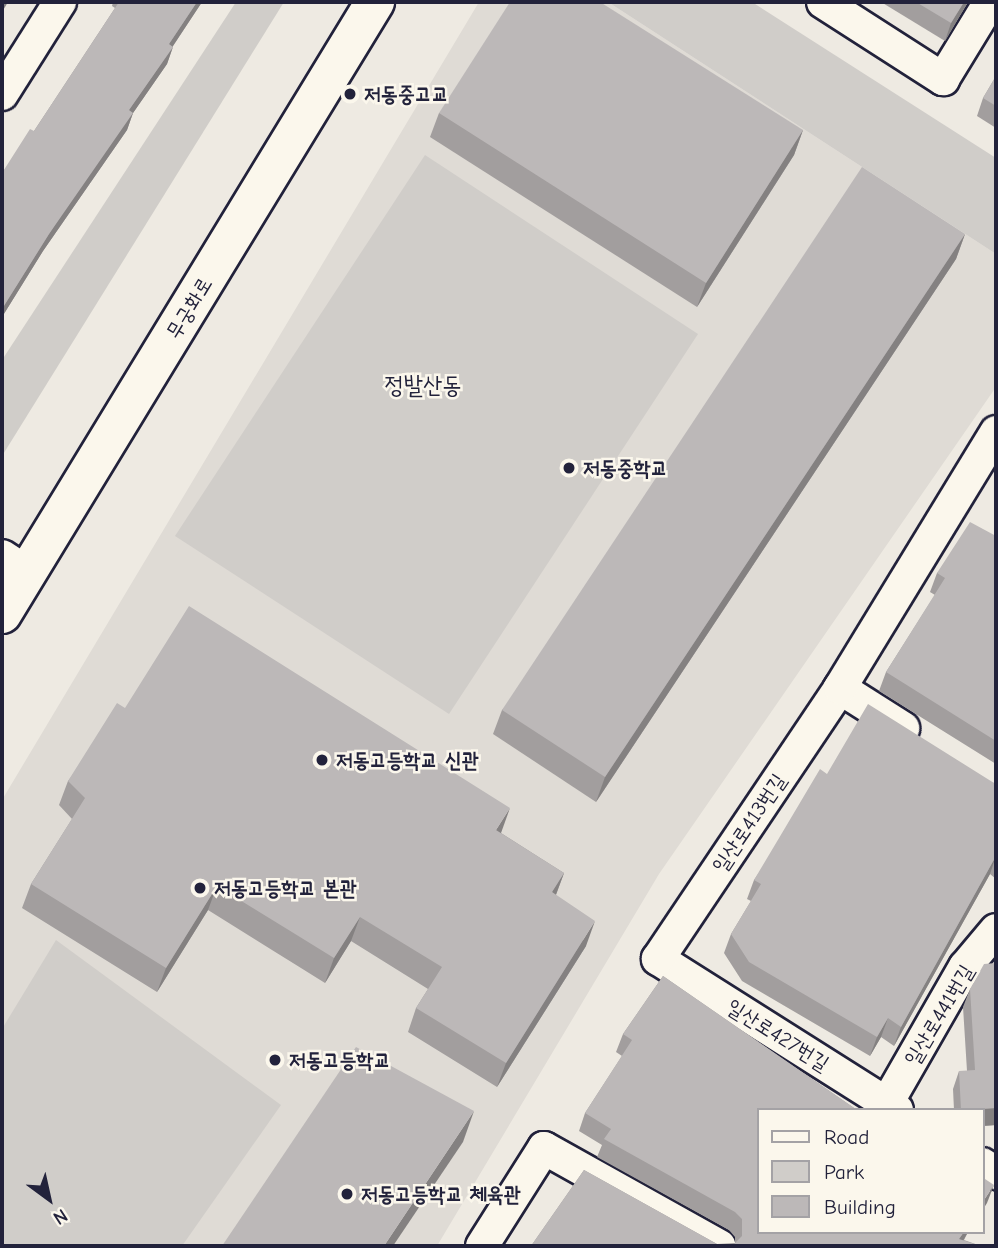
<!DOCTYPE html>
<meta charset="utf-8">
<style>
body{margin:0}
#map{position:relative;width:998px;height:1248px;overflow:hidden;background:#eeeae2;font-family:"Comic Neue","Poor Story",sans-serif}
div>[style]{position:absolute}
.built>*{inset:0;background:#dfdbd5}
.green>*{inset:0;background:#d0cdc9}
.roads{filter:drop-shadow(2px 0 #22223b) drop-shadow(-2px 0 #22223b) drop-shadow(0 2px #22223b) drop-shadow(0 -2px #22223b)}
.street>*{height:32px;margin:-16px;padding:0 16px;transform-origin:16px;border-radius:16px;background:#fbf7ec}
.secondary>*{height:38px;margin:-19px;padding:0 19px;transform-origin:19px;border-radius:19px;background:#fbf7ec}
.wall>*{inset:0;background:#a29e9e}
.shaded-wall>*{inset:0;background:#848181}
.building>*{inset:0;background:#bcb8b8}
.dots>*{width:19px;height:19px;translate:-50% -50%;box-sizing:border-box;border:4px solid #fbf7ec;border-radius:50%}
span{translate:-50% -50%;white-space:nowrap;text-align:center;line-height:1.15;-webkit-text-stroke:5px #fbf7ec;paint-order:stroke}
.poi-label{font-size:21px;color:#22223b;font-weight:700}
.left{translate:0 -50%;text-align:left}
.street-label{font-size:21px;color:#22223b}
.quarter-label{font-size:24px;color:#22223b}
.frame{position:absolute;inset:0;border:4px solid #22223b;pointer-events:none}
.legend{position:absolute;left:757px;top:1108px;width:228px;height:126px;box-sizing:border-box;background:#fbf7ec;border:2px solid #a4a2a5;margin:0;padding:9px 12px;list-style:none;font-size:21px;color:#22223b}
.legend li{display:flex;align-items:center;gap:14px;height:35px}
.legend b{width:35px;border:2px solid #a4a2a5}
.north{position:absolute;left:14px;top:1164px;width:70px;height:70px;-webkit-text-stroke:5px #fbf7ec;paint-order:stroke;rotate:147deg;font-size:19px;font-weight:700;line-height:28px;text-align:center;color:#22223b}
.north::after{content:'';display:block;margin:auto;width:24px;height:32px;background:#22223b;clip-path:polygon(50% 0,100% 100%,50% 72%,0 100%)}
</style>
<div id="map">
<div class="built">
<div style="clip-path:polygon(479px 2px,608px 2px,996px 254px,996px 387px,659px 874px,437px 1246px,2px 1246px,2px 800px)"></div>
</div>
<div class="green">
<div style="clip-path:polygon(236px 2px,284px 2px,2px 456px,2px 360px)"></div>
<div style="clip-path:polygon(608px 2px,752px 2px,996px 158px,996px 254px)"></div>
<div style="clip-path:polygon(425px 155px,698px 334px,449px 714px,175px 536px)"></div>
<div style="clip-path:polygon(56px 940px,281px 1105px,182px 1246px,2px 1246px,2px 1029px)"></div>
</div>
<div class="roads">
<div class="street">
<div style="left:823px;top:2px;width:143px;rotate:32.7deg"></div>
<div style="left:943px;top:79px;width:90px;rotate:-58.6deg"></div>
<div style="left:2px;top:94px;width:109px;rotate:-57.8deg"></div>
<div style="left:2px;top:556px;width:31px;rotate:33deg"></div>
<div style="left:840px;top:688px;width:75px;rotate:32.4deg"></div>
<div style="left:887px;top:1103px;width:157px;rotate:-60.2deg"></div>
<div style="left:965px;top:967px;width:48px;rotate:-50deg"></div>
<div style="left:897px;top:1110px;width:283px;rotate:-147.7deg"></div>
<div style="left:658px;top:959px;width:326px;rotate:-56.1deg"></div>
<div style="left:840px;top:688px;width:300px;rotate:-58.6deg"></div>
<div style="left:982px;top:1164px;width:17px;rotate:33deg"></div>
<div style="left:482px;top:1246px;width:116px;rotate:-57.7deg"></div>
<div style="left:544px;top:1148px;width:201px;rotate:29.2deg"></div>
</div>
<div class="secondary">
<div style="left:2px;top:614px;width:717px;rotate:-58.64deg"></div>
</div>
</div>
<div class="wall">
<div style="clip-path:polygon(113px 2px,202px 2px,173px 46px,167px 64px,133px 113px,127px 130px,43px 251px,2px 317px,2px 173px,34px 131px,115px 8px,112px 6px)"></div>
<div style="clip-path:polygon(881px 2px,968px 2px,945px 41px)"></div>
<div style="clip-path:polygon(996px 76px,996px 128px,977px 116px,983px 98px)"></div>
<div style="clip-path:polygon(439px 113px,803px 130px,794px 155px,697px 307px,430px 137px)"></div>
<div style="clip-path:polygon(965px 234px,956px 259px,596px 802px,493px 734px,502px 710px)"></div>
<div style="clip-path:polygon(996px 536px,996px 764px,879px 691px,886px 672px,935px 595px,930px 592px,937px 573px)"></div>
<div style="clip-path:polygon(125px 708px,501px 833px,564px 873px,556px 895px,586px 946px,497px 1087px,408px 1032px,416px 1008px,428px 989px,351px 941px,325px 983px,208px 910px,157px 992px,22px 908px,31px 884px,72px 819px,59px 805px,68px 781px)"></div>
<div style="clip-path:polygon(827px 774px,996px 783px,996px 879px,990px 874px,894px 1046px,881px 1037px,870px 1056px,742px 981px,724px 953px,731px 934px,751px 901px,747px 899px,754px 880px)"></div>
<div style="clip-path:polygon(996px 963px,996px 1125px,982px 1126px,982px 1110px,954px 1110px,953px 1089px,959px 1071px,967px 1071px,963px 1007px,970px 989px)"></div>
<div style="clip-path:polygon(663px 976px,857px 1110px,758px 1110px,758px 1232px,968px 1232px,964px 1240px,981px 1246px,531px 1246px,584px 1170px,717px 1244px,735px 1243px,735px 1237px,729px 1230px,597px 1157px,602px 1145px,579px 1131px,585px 1113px,622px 1056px,616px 1052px,623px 1034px)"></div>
</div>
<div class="shaded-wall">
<div style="clip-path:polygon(4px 2px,8px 2px,2px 12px,2px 5px)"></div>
<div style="clip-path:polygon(197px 2px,202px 2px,163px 61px,169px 44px)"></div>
<div style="clip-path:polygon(964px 2px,968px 2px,945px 41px,951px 23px)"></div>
<div style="clip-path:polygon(173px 47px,167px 64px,133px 113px,127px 130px,43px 251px,2px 317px,2px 309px,49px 234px,129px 110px)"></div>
<div style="clip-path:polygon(803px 130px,794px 155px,697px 307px,706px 283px)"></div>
<div style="clip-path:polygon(965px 234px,956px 259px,596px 802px,605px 777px)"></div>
<div style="clip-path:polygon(510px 808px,501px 833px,487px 855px,496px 830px)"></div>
<div style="clip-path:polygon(996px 856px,990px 874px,894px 1046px,901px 1027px)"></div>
<div style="clip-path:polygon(564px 873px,555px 897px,552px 892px)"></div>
<div style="clip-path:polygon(217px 886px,208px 910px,157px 992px,166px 968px)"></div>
<div style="clip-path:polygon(360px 917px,351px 941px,325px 983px,334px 958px)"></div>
<div style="clip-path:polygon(595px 921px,586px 946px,497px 1087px,506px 1063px)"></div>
<div style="clip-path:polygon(888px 1018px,881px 1037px,870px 1056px,877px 1037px)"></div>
<div style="clip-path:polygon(996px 1108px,996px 1125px,982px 1126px,982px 1110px,971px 1110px)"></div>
<div style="clip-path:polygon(474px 1111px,463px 1142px,393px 1246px,384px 1246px)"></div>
<div style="clip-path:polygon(994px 1185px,987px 1203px,982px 1211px,982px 1203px)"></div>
<div style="clip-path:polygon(964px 1232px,968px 1232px,960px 1246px,959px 1239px)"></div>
</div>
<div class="building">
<div style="clip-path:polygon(119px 2px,197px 2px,169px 44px,173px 47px,129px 110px,133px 113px,49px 234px,2px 309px,2px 173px,30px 129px,34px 131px)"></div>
<div style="clip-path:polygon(510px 2px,600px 2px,803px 130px,706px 283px,439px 113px)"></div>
<div style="clip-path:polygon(916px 2px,964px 2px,951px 23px)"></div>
<div style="clip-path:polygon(996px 76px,996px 106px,983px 98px)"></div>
<div style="clip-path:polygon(862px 167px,965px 234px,605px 777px,502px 710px)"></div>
<div style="clip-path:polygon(970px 522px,996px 536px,996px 741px,886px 672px,945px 578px,937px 573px)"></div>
<div style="clip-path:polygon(189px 606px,510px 808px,496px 830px,564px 873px,552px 892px,595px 921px,506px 1063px,416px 1008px,442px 967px,360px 917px,334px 958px,217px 886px,166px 968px,31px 884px,85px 798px,68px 781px,117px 703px,125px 708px)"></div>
<div style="clip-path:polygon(868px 704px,994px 783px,996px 783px,996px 856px,901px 1027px,888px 1018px,877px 1037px,749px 962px,731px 934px,761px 884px,754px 880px,785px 828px,820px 769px,827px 774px)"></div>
<div style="clip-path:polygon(996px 963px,996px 1108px,961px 1110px,959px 1071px,975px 1070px,970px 989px,984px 964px)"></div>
<div style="clip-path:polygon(663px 976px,857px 1110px,758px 1110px,758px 1232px,964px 1232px,959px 1239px,981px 1246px,531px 1246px,584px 1170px,717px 1244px,734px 1244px,742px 1236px,742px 1219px,735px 1212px,604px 1139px,611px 1129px,585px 1113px,632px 1040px,623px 1034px)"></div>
<div style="clip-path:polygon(356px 1047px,474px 1111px,384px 1246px,222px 1246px)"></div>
<div style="clip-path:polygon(982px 1177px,994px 1185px,982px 1203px)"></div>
</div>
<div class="dots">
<div style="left:350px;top:94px;background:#22223b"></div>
<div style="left:569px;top:468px;background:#22223b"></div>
<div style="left:322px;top:760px;background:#22223b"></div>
<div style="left:200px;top:888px;background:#22223b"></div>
<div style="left:275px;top:1060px;background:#22223b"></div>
<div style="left:347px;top:1194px;background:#22223b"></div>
</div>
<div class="poi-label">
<span class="left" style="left:364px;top:94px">저동중고교</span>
<span class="left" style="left:583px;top:468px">저동중학교</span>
<span class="left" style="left:336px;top:760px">저동고등학교 신관</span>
<span class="left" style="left:214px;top:888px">저동고등학교 본관</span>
<span class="left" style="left:289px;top:1060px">저동고등학교</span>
<span class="left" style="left:361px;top:1194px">저동고등학교 체육관</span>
</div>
<div class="street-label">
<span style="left:189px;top:308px;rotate:-59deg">무궁화로</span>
<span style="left:749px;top:823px;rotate:-56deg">일산로413번길</span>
<span style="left:939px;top:1015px;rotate:-59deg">일산로441번길</span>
<span style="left:778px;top:1035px;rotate:32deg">일산로427번길</span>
</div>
<div class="quarter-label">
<span style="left:423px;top:386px">정발산동</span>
</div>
<div class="frame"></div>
<ul class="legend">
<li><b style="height:9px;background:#fbf7ec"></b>Road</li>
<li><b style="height:19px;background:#d0cdc9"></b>Park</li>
<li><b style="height:19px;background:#bcb8b8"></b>Building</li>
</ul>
<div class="north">N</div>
</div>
